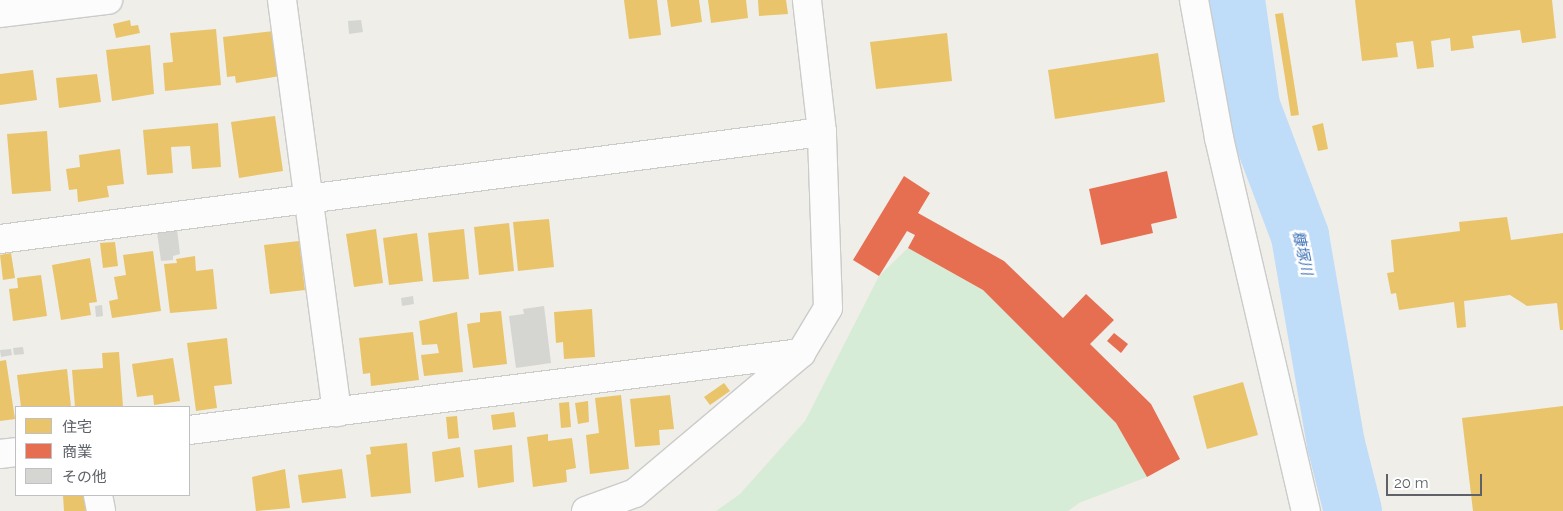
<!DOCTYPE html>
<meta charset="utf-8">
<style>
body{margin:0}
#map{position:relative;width:1563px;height:511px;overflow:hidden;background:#efeee9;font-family:Raleway,"Noto Sans JP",sans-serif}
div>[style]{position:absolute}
.green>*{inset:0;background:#d7ecd6}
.homes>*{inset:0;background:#e9c46a}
.shops>*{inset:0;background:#e76f51}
.river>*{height:58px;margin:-29px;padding:0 29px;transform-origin:29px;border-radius:29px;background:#bfdcf8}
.building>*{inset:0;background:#d5d5d2}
.roads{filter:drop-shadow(1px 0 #cbcbca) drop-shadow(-1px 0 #cbcbca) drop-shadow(0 1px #cbcbca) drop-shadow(0 -1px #cbcbca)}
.minor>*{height:28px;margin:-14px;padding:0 14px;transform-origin:14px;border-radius:14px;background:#fdfcfc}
.tertiary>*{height:28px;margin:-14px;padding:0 14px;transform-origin:14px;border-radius:14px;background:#fdfcfc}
span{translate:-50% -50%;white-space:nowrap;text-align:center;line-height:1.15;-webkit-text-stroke:5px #fff;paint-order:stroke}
.water-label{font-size:15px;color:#3f72b8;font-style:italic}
.legend{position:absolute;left:15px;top:406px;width:175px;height:90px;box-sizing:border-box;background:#fff;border:1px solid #bfc0c3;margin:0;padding:6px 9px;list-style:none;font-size:15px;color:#5e6268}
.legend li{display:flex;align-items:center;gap:10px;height:25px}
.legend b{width:25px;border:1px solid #bfc0c3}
.scale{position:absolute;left:1386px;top:474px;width:96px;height:22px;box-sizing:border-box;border:2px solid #5e6268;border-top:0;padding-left:6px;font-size:15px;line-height:18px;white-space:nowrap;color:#5e6268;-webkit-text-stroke:4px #fff;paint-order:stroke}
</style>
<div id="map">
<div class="green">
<div style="clip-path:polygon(908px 248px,983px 290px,1116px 423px,1147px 477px,1079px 503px,1068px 511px,716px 511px,740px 494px,805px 421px,879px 276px)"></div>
</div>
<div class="homes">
<div style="clip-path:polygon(624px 0,657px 0,661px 35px,629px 39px)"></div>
<div style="clip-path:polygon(667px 0,699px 0,702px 22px,671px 27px)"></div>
<div style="clip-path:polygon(708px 0,746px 0,748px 18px,711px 23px)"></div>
<div style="clip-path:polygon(758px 0,786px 0,788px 14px,759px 16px)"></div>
<div style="clip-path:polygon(1355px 0,1552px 0,1556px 38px,1522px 43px,1520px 30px,1472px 36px,1474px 48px,1451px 51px,1450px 38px,1431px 41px,1434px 67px,1417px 69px,1413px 41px,1396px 43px,1398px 57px,1362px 61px)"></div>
<div style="clip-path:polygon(1283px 13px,1299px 115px,1291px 116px,1275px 14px)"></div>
<div style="clip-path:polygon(130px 20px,131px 26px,138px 25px,140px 33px,116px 38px,113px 24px)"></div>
<div style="clip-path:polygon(216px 29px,221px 85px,165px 91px,163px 63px,173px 62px,170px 33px)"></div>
<div style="clip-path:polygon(274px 31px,280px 76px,236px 83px,235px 76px,227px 77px,223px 37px)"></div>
<div style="clip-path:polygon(947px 33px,952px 81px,876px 89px,870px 42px)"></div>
<div style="clip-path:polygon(150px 45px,154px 94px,112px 101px,106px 50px)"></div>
<div style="clip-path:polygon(1158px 53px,1165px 102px,1055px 119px,1048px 70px)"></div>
<div style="clip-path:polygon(33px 70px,37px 100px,0 105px,0 74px)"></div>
<div style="clip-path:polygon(97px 74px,101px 102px,59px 108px,56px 78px)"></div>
<div style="clip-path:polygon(275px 116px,283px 171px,239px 178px,231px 122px)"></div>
<div style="clip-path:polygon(218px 123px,221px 167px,192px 169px,190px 146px,171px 147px,173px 173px,147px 175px,143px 130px)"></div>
<div style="clip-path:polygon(1323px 123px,1328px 149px,1318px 151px,1312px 126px)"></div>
<div style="clip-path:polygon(47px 131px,51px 191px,12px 194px,7px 134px)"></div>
<div style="clip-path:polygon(120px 149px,124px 184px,107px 186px,109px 197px,78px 202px,77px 189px,69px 190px,66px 169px,80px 167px,79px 155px)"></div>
<div style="clip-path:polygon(1507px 217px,1511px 240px,1563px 233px,1563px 330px,1560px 330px,1557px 303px,1527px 306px,1510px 295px,1464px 301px,1466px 327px,1457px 328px,1454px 302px,1399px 310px,1396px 293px,1391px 294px,1387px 273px,1394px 272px,1391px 240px,1460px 231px,1459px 222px)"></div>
<div style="clip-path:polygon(549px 219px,554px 267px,518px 271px,513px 222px)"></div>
<div style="clip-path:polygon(509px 223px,514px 271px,479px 275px,474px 227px)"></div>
<div style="clip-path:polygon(376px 229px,383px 283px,354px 287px,346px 234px)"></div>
<div style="clip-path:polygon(464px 229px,469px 279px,433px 282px,428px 233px)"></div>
<div style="clip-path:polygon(417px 233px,423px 281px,389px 285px,383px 238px)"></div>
<div style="clip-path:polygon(299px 241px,305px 290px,270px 294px,264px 245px)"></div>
<div style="clip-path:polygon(115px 242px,118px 266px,103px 268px,100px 243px)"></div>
<div style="clip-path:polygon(153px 251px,161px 311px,112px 318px,109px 301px,118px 299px,114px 277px,126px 275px,123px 255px)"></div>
<div style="clip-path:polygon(11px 253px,15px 278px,3px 280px,0 255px)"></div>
<div style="clip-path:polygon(195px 256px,196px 271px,213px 269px,217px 309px,170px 313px,164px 264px,177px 263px,176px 259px)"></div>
<div style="clip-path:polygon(90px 258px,97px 302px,89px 303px,91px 315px,61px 320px,52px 265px)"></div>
<div style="clip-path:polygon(41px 275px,47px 316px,13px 321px,9px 289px,18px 288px,17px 278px)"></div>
<div style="clip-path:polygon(592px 309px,595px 357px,564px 359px,563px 342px,556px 343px,554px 312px)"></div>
<div style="clip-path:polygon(501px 311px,507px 364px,473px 368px,467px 324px,480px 322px,480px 313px)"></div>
<div style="clip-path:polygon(457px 312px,463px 372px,424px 376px,421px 355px,439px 353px,437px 344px,422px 345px,419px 321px)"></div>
<div style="clip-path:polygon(413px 332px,419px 380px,371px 386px,370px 373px,363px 374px,359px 338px)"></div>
<div style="clip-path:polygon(227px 338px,232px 384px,214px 386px,217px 408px,196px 411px,187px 343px)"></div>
<div style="clip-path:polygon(119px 352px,123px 407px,75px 407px,72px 370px,103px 368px,102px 353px)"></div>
<div style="clip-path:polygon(173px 358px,180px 401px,154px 405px,153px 395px,137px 397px,132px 364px)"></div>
<div style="clip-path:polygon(6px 360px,15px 419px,0 421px,0 361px)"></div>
<div style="clip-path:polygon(67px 369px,71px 407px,21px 407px,17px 375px)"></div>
<div style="clip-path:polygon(1243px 382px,1258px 435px,1207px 449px,1193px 396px)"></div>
<div style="clip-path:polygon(724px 383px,730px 391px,710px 405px,704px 397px)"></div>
<div style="clip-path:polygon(621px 395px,629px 469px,590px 474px,586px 435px,599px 433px,595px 398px)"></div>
<div style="clip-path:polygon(670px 395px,674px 429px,659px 430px,660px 445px,635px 447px,630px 399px)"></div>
<div style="clip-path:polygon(588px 401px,589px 422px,578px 424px,575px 403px)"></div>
<div style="clip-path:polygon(569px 402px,571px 427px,561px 428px,559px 403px)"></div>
<div style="clip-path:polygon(1563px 406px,1563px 511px,1473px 511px,1462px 418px)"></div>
<div style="clip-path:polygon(514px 412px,516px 427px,493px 430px,491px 415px)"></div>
<div style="clip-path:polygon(457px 416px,459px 438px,448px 439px,446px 417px)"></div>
<div style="clip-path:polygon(548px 434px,548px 441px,572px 438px,576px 468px,566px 470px,567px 482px,533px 487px,527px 437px)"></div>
<div style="clip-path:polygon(407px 443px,411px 493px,371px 497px,366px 455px,371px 454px,370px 447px)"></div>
<div style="clip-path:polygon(512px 445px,514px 482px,478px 488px,474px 450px)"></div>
<div style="clip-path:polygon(460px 447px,464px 477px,435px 482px,432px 452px)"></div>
<div style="clip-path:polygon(285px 469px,290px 508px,256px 511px,252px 477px)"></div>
<div style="clip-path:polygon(342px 469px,346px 498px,302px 503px,298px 475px)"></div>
<div style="clip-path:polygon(63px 495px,90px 495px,91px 511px,64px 511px)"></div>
</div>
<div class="shops">
<div style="clip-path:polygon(1167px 171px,1177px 218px,1151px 224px,1153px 233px,1101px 245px,1089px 189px)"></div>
<div style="clip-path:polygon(904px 176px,930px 193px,918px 213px,1004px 261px,1063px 318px,1086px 294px,1114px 320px,1090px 344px,1151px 404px,1180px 459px,1147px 477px,1116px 423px,983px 290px,908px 248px,915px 235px,907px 231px,879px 276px,853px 260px)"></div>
<div style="clip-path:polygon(1114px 333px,1128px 344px,1121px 353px,1107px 341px)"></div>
</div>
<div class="river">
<div style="left:1236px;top:0;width:107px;rotate:81.9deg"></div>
<div style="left:1251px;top:106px;width:139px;rotate:69.3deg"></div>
<div style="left:1300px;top:236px;width:211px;rotate:80.2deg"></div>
<div style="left:1336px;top:444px;width:69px;rotate:75.8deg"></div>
</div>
<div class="building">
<div style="clip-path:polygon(361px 20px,363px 32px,349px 34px,348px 21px)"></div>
<div style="clip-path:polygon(177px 229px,180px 254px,173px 256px,173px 260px,161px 261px,157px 232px)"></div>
<div style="clip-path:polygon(413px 296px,414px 304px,402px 306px,401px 298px)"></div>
<div style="clip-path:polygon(102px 305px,103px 316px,96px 317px,95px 306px)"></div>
<div style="clip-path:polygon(544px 306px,551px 363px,516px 368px,509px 316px,524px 314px,523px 309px)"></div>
<div style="clip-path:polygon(23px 347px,24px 354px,14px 355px,13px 348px)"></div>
<div style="clip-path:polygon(11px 349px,12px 355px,1px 357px,0 350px)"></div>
</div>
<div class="roads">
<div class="minor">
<div style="left:282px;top:0;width:416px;rotate:82.4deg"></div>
<div style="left:0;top:13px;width:109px;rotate:-6.9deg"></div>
<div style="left:0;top:239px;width:829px;rotate:-7.42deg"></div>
<div style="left:189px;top:430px;width:617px;rotate:-7.17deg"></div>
<div style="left:801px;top:353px;width:52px;rotate:-59deg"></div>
<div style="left:828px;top:308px;width:176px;rotate:-92deg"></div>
<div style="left:822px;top:132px;width:133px;rotate:-96.5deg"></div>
<div style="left:0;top:454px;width:16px;rotate:-7deg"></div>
<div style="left:98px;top:495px;width:16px;rotate:79deg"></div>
<div style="left:586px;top:511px;width:52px;rotate:-20.2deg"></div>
<div style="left:635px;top:493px;width:217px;rotate:-40.1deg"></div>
</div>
<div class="tertiary">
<div style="left:1194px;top:0;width:140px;rotate:79.7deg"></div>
<div style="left:1219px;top:138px;width:383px;rotate:76.9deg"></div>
</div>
</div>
<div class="water-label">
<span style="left:1302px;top:253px;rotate:78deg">糠塚川</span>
</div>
<ul class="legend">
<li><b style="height:14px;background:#e9c46a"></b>住宅</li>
<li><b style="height:14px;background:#e76f51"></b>商業</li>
<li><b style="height:14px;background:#d5d5d2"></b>その他</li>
</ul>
<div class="scale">20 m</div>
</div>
